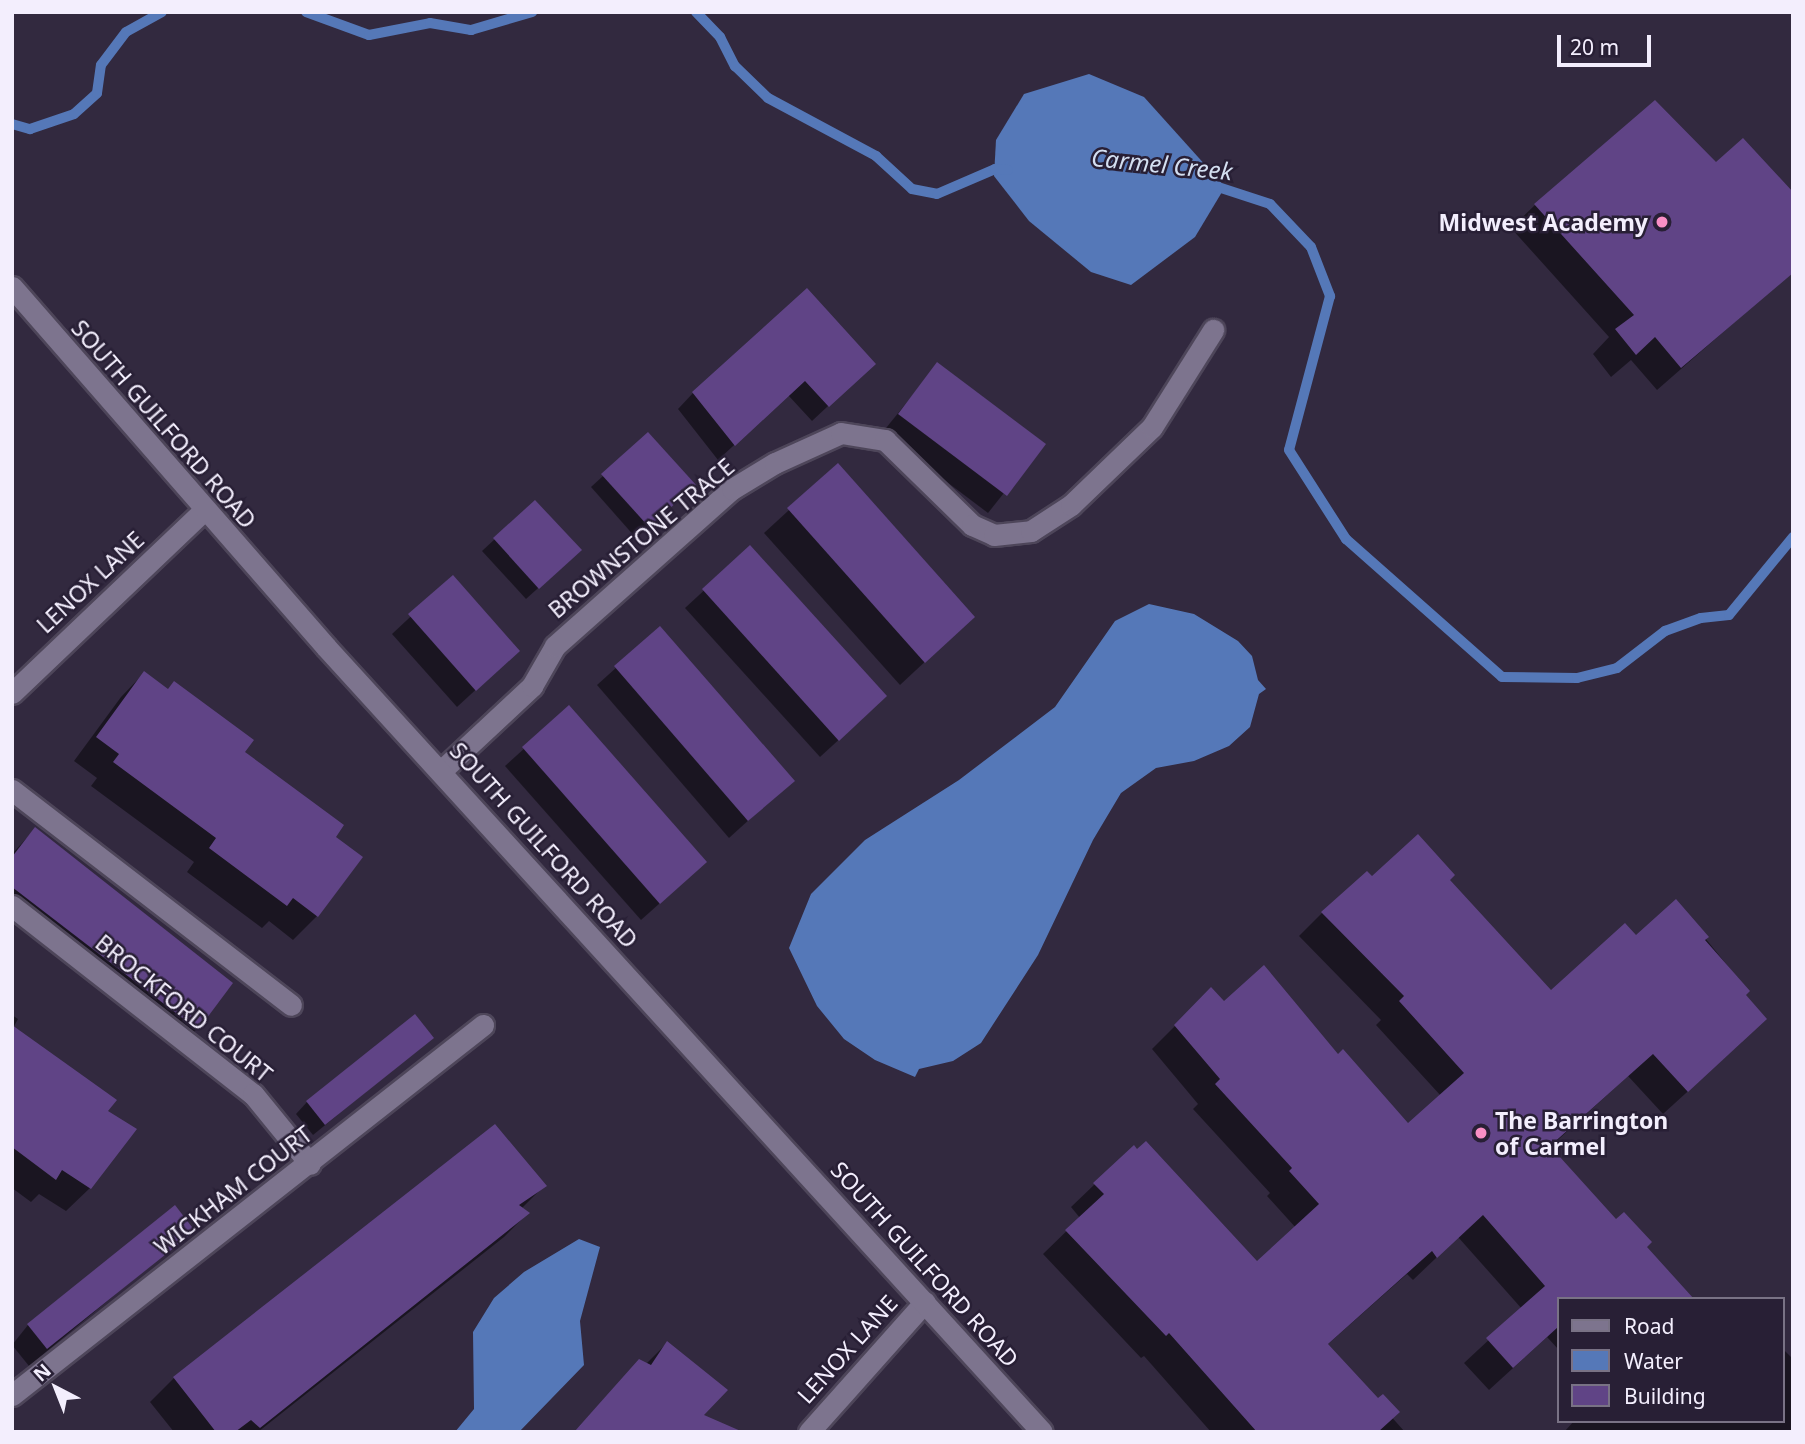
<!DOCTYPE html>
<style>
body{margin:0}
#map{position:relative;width:1805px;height:1444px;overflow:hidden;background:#32293f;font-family:"Noto Sans",sans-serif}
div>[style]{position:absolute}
.water>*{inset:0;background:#5578b8}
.shadow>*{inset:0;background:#0007}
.stream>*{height:10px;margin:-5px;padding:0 5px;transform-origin:5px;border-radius:5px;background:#5578b8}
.building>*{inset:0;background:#604486}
.roads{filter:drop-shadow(2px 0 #4e465a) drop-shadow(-2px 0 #4e465a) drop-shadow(0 2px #4e465a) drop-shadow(0 -2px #4e465a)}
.street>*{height:21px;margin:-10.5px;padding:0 10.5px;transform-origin:10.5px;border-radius:10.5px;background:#7d748e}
.secondary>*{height:21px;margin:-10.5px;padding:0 10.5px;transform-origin:10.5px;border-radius:10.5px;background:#7d748e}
.dots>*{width:19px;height:19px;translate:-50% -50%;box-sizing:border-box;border:4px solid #281f35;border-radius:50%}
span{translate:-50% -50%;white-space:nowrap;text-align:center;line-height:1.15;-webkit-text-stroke:5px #281f35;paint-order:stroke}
.poi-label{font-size:23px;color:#f3eefd;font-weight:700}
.right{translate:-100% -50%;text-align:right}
.left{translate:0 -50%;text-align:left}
.street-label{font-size:23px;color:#f3eefd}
.water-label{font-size:24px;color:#d4dff1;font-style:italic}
.frame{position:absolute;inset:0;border:14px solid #f3eefd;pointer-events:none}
.legend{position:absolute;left:1557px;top:1297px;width:228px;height:126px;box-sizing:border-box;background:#281f35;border:2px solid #797285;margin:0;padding:9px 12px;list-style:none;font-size:21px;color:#f3eefd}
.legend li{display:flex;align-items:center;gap:14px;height:35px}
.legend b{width:35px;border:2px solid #797285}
.north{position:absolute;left:21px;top:1353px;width:70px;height:70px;-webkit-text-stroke:5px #281f35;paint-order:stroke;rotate:318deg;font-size:19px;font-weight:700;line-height:28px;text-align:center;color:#f3eefd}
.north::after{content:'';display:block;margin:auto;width:24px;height:32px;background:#f3eefd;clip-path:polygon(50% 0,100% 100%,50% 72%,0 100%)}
.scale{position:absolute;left:1557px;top:35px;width:94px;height:32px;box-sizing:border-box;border:4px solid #f3eefd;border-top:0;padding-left:9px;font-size:21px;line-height:24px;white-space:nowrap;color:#f3eefd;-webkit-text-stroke:5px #281f35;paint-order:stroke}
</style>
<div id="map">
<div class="water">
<div style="clip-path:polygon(1089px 74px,1144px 97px,1225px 187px,1195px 237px,1131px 285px,1091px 272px,1029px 221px,994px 176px,996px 140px,1024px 94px)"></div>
<div style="clip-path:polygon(1149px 604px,1194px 614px,1238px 641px,1252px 656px,1258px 680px,1266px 689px,1259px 694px,1250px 727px,1229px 746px,1194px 761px,1156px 768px,1121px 793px,1093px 840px,1038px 955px,981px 1043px,953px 1061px,919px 1069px,915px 1077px,875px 1060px,844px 1039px,817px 1006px,789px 948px,811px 894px,865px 840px,959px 780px,1055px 707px,1115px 621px)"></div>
<div style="clip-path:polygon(579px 1239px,600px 1247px,580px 1321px,584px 1365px,519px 1432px,455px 1432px,474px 1409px,473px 1332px,494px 1298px,524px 1272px)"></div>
</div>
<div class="shadow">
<div style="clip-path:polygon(1535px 205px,1793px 271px,1657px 390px,1631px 360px,1611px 377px,1593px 354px,1609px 337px,1511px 228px)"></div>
<div style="clip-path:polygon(873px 364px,812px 421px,788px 395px,718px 460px,678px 409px,693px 393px)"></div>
<div style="clip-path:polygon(937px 365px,1043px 444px,988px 513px,882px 433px)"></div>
<div style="clip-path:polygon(837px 466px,973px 617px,900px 685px,764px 533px)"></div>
<div style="clip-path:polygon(603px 476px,682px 497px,636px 538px,591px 487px)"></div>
<div style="clip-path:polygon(535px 502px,567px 562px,526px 599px,482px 551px)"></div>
<div style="clip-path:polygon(750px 548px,867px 714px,820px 757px,685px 608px)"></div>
<div style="clip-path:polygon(453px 577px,518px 651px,457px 707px,392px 634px)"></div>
<div style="clip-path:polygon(659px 629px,792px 781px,729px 838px,597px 685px)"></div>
<div style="clip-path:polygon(144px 673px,242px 752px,317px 916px,293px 940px,269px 921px,262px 928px,187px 872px,194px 862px,91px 786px,97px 778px,74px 761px,121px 697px)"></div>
<div style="clip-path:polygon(569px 708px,687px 879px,641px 920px,505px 766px)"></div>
<div style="clip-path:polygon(35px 829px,197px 1029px,179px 1046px,12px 918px,12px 854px)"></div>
<div style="clip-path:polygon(1371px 879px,1448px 880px,1551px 992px,1636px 938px,1676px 902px,1748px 991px,1744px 995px,1742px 1042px,1663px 1114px,1628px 1076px,1549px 1148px,1558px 1349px,1547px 1337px,1489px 1390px,1464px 1363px,1522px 1309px,1458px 1237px,1413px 1280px,1407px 1274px,1327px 1345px,1405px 1432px,1211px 1432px,1144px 1356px,1141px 1358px,1043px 1254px,1080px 1218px,1071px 1207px,1095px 1184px,1257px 1263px,1296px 1228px,1267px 1196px,1270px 1193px,1193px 1109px,1198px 1104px,1152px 1049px,1211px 990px,1224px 1004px,1338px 1057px,1408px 1126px,1441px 1096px,1376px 1025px,1381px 1020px,1299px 936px,1322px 913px)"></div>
<div style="clip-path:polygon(12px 1015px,18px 1019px,13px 1028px,106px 1111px,90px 1188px,66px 1211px,39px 1194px,31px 1202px,12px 1188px)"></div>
<div style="clip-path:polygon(432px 1038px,313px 1135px,296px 1114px,307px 1102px)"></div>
<div style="clip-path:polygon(495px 1127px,544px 1186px,521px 1209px,528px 1213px,504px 1237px,258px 1432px,174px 1432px,150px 1402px,174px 1378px)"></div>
<div style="clip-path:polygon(193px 1230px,29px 1366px,12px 1345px,28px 1325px)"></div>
<div style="clip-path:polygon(667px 1343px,704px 1432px,574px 1432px,639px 1361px,646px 1364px)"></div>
<div style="clip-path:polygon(1782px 1348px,1793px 1359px,1793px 1432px,1564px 1432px,1574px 1421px,1782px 1421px)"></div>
</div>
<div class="stream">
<div style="left:306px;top:12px;width:67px;rotate:20.1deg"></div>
<div style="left:369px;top:35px;width:62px;rotate:-11.1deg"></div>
<div style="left:430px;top:23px;width:42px;rotate:9.7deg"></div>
<div style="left:471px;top:30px;width:64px;rotate:-16.4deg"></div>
<div style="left:696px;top:12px;width:35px;rotate:46deg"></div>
<div style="left:720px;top:37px;width:33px;rotate:63deg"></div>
<div style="left:735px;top:66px;width:46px;rotate:44.1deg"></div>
<div style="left:768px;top:98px;width:123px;rotate:28.2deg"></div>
<div style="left:876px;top:156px;width:49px;rotate:42.5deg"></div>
<div style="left:912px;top:189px;width:25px;rotate:11deg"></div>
<div style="left:937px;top:194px;width:63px;rotate:-23.3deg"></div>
<div style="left:995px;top:169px;width:13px;rotate:4deg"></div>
<div style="left:12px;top:124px;width:19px;rotate:16deg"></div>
<div style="left:30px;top:129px;width:46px;rotate:-18.8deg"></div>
<div style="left:74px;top:114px;width:31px;rotate:-42deg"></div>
<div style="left:97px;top:93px;width:28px;rotate:-82deg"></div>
<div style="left:101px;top:65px;width:41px;rotate:-52.9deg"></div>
<div style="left:126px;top:32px;width:41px;rotate:-29.1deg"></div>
<div style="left:1215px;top:186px;width:58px;rotate:18.1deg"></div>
<div style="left:1270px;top:204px;width:59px;rotate:46.4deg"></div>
<div style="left:1311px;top:247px;width:53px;rotate:68.8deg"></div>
<div style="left:1330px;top:296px;width:159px;rotate:104.9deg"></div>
<div style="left:1289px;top:450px;width:106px;rotate:57.4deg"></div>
<div style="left:1346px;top:539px;width:208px;rotate:41.5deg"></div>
<div style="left:1502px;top:677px;width:75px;rotate:0.8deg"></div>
<div style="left:1577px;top:678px;width:41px;rotate:-14deg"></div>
<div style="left:1617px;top:668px;width:61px;rotate:-37.6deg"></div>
<div style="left:1665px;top:631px;width:38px;rotate:-20deg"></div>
<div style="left:1701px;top:618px;width:28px;rotate:-6deg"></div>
<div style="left:1729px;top:615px;width:101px;rotate:-50.6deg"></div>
</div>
<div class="building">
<div style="clip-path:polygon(1655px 100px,1716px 162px,1743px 138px,1793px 192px,1793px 273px,1681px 368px,1655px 337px,1636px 355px,1615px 329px,1634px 315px,1534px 204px)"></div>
<div style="clip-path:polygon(807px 288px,876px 364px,829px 407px,805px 381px,735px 446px,692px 392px)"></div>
<div style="clip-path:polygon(937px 362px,1046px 444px,1007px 496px,898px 414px)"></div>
<div style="clip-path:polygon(648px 432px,696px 485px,649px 527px,601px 474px)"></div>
<div style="clip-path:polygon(838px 463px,975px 617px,925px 663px,787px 508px)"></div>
<div style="clip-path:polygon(535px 500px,582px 550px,539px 589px,493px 538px)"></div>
<div style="clip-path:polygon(750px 545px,887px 696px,839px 741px,702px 589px)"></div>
<div style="clip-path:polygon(453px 575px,520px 651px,476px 691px,408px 614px)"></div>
<div style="clip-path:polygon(660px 626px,795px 781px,748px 821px,614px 666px)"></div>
<div style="clip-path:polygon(144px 671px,168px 689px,174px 681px,254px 740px,245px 752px,344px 825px,336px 837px,363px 857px,318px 917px,293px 898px,287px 906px,209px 848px,216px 838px,113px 762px,119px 754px,96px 737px)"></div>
<div style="clip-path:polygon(569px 705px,707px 862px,660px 904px,522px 747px)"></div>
<div style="clip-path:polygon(35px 827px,233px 983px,198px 1030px,12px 887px,12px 857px)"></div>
<div style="clip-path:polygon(1418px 834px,1455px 875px,1450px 880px,1551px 990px,1625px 923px,1636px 935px,1676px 899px,1709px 937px,1705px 940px,1750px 991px,1746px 995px,1767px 1019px,1688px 1092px,1653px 1054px,1550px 1146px,1616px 1219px,1624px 1212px,1652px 1242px,1647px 1247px,1694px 1299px,1558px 1299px,1558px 1327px,1513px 1368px,1486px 1338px,1545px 1286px,1483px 1215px,1437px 1258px,1432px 1251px,1328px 1344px,1378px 1398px,1383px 1394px,1400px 1412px,1378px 1432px,1257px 1432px,1169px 1333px,1166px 1336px,1065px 1230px,1104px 1194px,1093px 1183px,1134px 1145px,1137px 1149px,1146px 1141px,1257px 1261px,1319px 1204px,1289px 1171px,1292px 1168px,1215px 1084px,1220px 1079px,1174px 1025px,1211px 987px,1224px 1001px,1264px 965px,1338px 1054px,1343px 1049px,1408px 1123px,1464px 1073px,1399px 1001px,1404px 996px,1321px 912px,1367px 871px,1372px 876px)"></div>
<div style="clip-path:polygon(415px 1014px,434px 1038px,325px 1125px,306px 1101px)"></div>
<div style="clip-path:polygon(12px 1025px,117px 1100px,108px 1111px,137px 1129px,91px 1189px,62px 1170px,56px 1180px,12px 1147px)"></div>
<div style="clip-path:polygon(495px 1124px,547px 1186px,519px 1205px,530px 1213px,260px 1428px,251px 1420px,235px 1432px,216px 1432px,173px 1377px)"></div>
<div style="clip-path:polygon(175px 1205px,195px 1231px,47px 1349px,27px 1324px)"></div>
<div style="clip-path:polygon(667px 1341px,728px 1390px,704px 1415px,743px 1432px,574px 1432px,639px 1359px,651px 1365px)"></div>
</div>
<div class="roads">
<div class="street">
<div style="left:12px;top:693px;width:265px;rotate:-43.6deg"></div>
<div style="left:441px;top:771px;width:125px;rotate:-43deg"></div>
<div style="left:532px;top:686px;width:46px;rotate:-60.1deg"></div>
<div style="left:555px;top:646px;width:237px;rotate:-41.6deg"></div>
<div style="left:732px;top:489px;width:50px;rotate:-31.2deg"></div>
<div style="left:775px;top:463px;width:72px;rotate:-24.4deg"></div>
<div style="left:841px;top:433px;width:45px;rotate:9deg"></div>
<div style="left:885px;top:440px;width:122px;rotate:44.3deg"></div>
<div style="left:972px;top:525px;width:24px;rotate:24deg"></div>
<div style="left:994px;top:535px;width:37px;rotate:-6deg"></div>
<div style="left:1031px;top:531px;width:48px;rotate:-33deg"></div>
<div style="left:1071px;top:505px;width:112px;rotate:-43.9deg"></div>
<div style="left:1152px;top:427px;width:115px;rotate:-57.8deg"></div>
<div style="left:12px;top:790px;width:352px;rotate:37.6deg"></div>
<div style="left:12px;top:906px;width:306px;rotate:38deg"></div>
<div style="left:253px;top:1094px;width:90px;rotate:50.8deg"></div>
<div style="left:12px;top:1395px;width:599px;rotate:-38.15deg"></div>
<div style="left:809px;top:1432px;width:174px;rotate:-48.3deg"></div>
</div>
<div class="secondary">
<div style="left:12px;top:287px;width:478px;rotate:48.9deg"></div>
<div style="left:326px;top:647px;width:1062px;rotate:47.63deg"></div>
</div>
</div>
<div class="dots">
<div style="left:1662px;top:222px;background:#fa8fc6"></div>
<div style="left:1481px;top:1133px;background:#fa8fc6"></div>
</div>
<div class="poi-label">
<span class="right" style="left:1648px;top:222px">Midwest Academy</span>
<span class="left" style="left:1495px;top:1133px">The Barrington<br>of Carmel</span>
</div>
<div class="street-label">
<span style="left:164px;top:424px;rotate:49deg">SOUTH GUILFORD ROAD</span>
<span style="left:641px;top:538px;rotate:-40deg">BROWNSTONE TRACE</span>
<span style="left:90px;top:582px;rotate:-43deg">LENOX LANE</span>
<span style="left:544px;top:845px;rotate:48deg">SOUTH GUILFORD ROAD</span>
<span style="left:184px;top:1008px;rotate:39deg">BROCKFORD COURT</span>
<span style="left:233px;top:1190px;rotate:-38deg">WICKHAM COURT</span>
<span style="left:925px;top:1264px;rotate:48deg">SOUTH GUILFORD ROAD</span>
<span style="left:847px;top:1349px;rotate:-48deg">LENOX LANE</span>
</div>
<div class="water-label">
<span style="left:1162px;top:164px;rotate:6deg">Carmel Creek</span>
</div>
<div class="frame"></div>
<ul class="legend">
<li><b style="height:9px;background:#7d748e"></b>Road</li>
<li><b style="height:19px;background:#5578b8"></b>Water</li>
<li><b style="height:19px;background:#604486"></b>Building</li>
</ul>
<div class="north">N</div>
<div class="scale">20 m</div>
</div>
